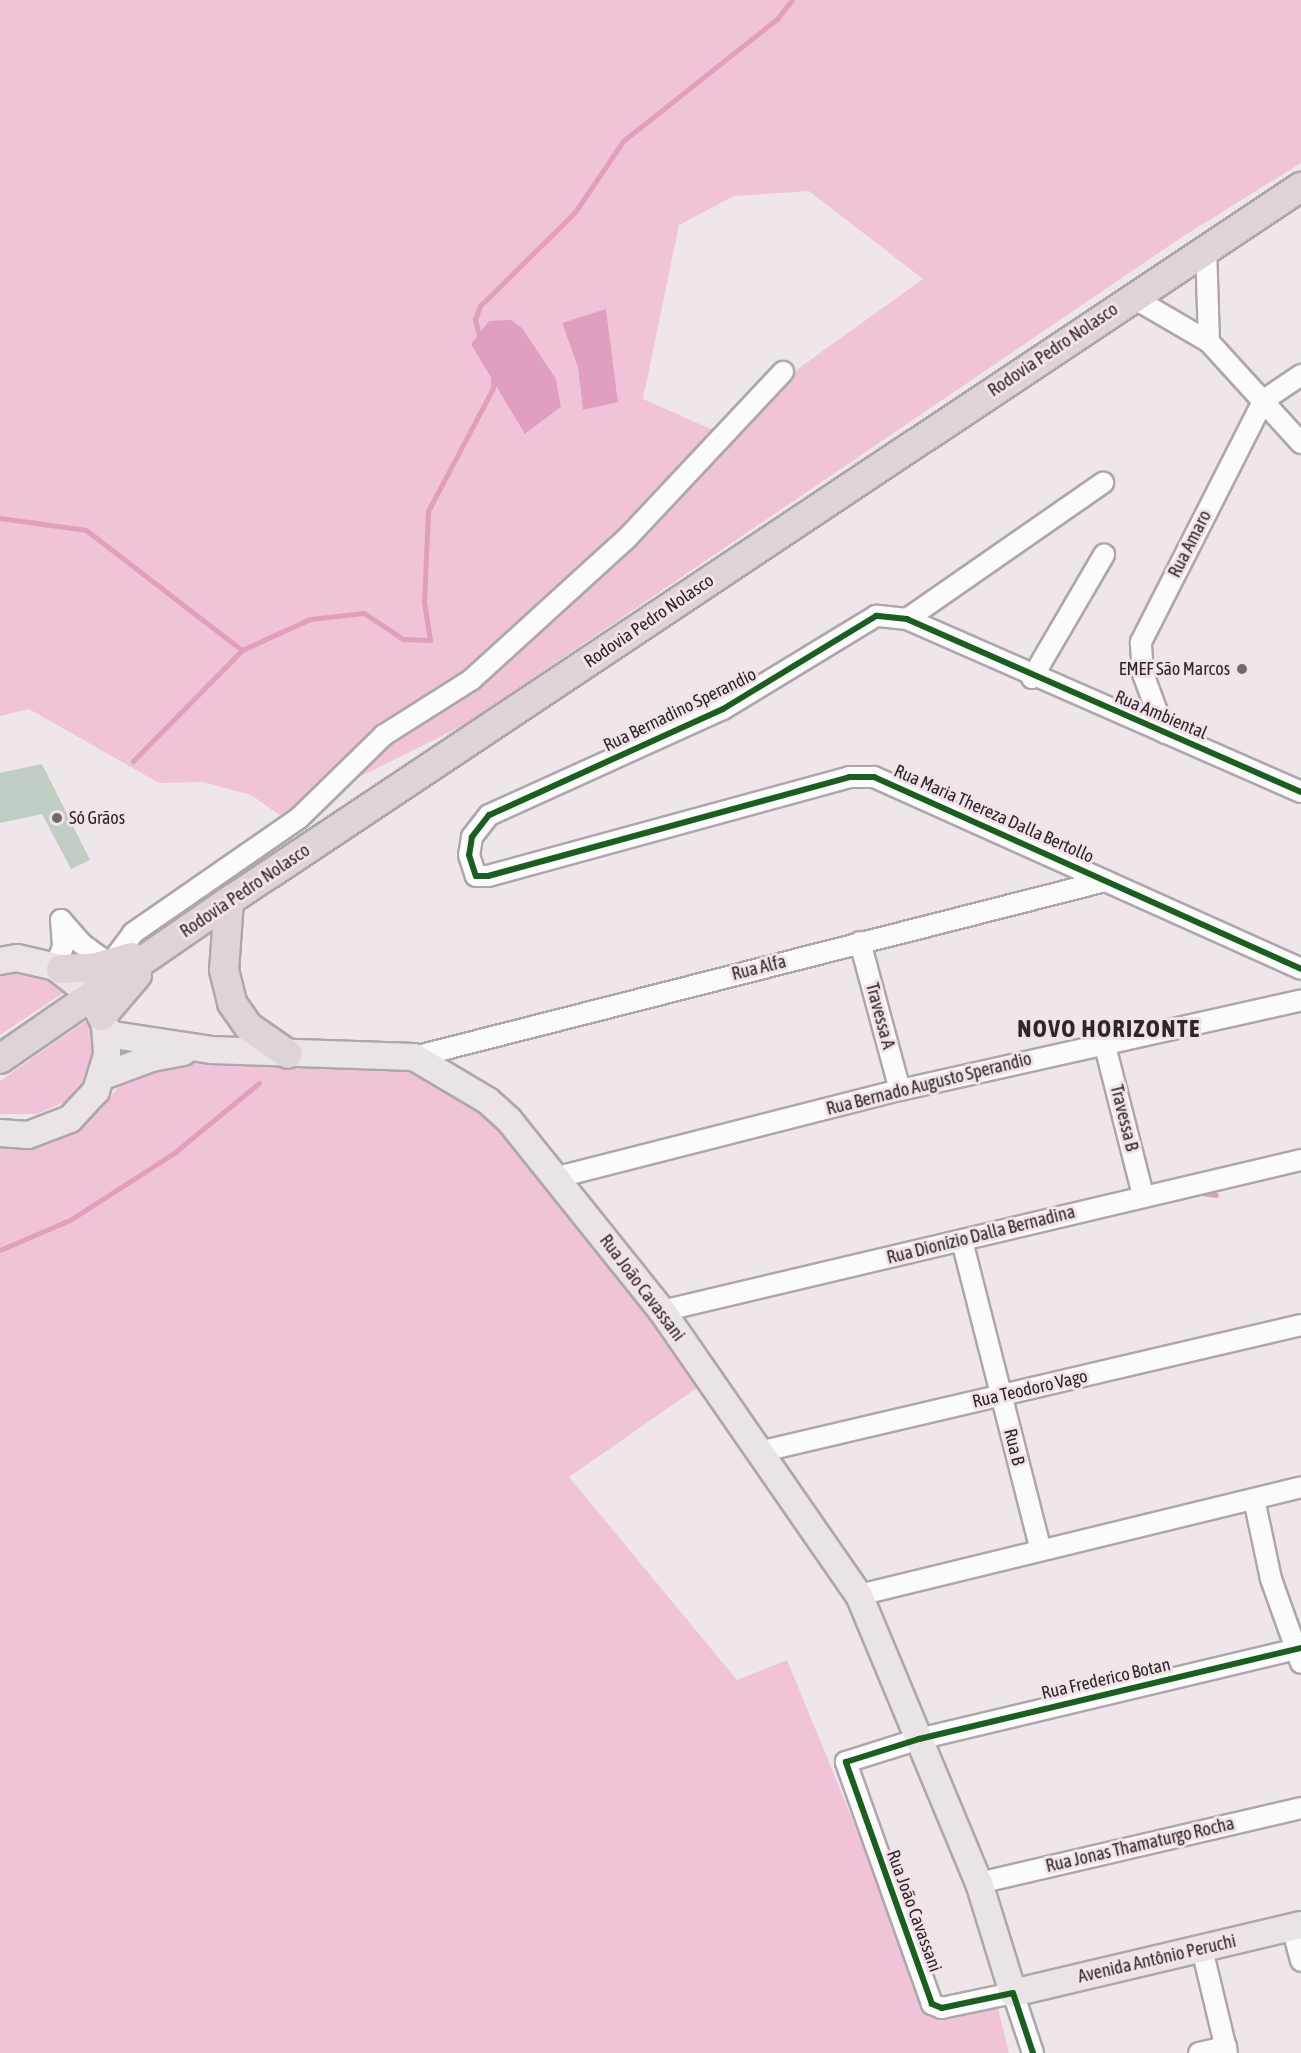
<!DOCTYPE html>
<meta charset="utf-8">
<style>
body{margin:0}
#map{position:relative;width:1301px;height:2053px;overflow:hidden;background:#eee6ea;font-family:"Asap Condensed",sans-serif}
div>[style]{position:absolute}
.green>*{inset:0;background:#f0c3d8}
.water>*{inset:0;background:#e09fbd}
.stream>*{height:5px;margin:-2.5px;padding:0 2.5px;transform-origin:2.5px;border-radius:2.5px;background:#e09fbd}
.building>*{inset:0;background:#c0cdc2}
.roads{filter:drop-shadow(2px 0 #ada7aa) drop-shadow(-2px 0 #ada7aa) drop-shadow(0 2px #ada7aa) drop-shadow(0 -2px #ada7aa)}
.minor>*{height:20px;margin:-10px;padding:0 10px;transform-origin:10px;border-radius:10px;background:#fcfbfc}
.major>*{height:26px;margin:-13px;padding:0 13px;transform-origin:13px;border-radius:13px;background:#eae4e7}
.highway>*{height:28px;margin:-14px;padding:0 14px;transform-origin:14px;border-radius:14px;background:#ded3d8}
.cycleway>*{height:6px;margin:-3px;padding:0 3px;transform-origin:3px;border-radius:3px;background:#1b5e20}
.dots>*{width:16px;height:16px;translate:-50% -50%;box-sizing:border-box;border:3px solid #f2e3e9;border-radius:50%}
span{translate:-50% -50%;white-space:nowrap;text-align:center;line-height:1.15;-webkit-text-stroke:6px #f2e3e9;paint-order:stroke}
.street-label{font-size:18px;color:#2d2729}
.poi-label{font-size:18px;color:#2d2729}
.right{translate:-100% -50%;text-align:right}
.left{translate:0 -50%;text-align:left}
.district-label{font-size:24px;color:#2d2729;font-weight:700;letter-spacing:1.5px}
</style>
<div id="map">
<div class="green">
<div style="clip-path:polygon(evenodd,0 0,1301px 0,1301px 163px,1182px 237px,464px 725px,281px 816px,251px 795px,203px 782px,159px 783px,29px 709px,0 716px,0 0,809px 191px,923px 279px,713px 430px,643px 399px,679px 225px,734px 196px,809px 191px,0 0,606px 310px,618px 401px,583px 410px,578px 368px,562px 324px,606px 310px,0 0,522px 328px,556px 379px,561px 407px,526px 434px,522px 328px)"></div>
<div style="clip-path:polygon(31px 968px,69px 989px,0 1035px,0 971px)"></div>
<div style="clip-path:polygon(90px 1018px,94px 1039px,90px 1065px,81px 1085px,65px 1102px,37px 1114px,0 1114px,0 1081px)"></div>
<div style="clip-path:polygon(168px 1058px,384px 1063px,450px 1084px,495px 1113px,711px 1378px,569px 1477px,737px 1680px,787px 1660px,927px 2001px,993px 1988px,1009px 2053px,0 2053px,0 1140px,75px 1125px,107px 1102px,129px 1072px)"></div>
</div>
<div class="water">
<div style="clip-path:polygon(606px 309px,618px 402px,583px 410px,578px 368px,562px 323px)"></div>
<div style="clip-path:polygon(511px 320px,522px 328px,556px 379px,561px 407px,525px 434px,471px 344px,489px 321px)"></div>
</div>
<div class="stream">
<div style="left:481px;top:342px;width:24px;rotate:-105deg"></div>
<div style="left:475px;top:319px;width:14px;rotate:-69deg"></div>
<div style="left:480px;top:306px;width:134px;rotate:-44.7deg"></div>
<div style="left:575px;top:212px;width:86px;rotate:-55.9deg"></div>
<div style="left:623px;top:141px;width:196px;rotate:-38.4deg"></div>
<div style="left:777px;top:19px;width:24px;rotate:-52deg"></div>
<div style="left:0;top:518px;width:87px;rotate:7.9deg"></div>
<div style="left:86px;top:530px;width:197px;rotate:37.6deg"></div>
<div style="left:133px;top:761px;width:156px;rotate:-45.5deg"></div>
<div style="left:242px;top:650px;width:75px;rotate:-24.5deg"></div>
<div style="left:310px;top:619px;width:54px;rotate:-6.3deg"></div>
<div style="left:364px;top:613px;width:47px;rotate:33.7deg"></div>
<div style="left:403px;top:639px;width:27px;rotate:2deg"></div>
<div style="left:430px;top:640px;width:38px;rotate:-99deg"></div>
<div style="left:424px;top:602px;width:91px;rotate:-87.5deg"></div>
<div style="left:428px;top:511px;width:139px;rotate:-62.1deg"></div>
<div style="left:493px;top:388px;width:9px;rotate:-90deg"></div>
<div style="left:1201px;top:1193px;width:15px;rotate:8deg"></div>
<div style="left:0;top:1250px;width:76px;rotate:-23.2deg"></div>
<div style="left:70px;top:1220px;width:124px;rotate:-32.8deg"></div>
<div style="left:174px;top:1153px;width:110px;rotate:-39.5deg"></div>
</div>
<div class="building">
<div style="clip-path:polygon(42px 764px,90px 860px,71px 869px,42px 814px,0 823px,0 773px)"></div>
</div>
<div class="roads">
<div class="minor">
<div style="left:1206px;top:247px;width:95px;rotate:88.2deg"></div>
<div style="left:1209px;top:342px;width:137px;rotate:47.7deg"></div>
<div style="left:1132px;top:297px;width:89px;rotate:30.3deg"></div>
<div style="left:907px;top:619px;width:239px;rotate:-34.8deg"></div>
<div style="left:1032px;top:678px;width:143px;rotate:-59.7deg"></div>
<div style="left:1165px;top:733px;width:63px;rotate:-110.4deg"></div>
<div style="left:1143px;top:674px;width:32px;rotate:-94deg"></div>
<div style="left:1141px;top:642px;width:271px;rotate:-63.1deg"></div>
<div style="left:1264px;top:400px;width:45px;rotate:-34deg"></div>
<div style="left:1301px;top:792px;width:430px;rotate:-156.3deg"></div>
<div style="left:907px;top:619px;width:31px;rotate:-174deg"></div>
<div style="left:876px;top:616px;width:179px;rotate:148.7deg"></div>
<div style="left:723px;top:709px;width:257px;rotate:155.6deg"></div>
<div style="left:489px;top:815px;width:28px;rotate:128deg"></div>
<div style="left:472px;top:837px;width:18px;rotate:99deg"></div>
<div style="left:469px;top:855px;width:22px;rotate:72deg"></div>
<div style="left:476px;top:876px;width:12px"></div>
<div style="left:488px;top:876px;width:374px;rotate:-15.3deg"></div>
<div style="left:849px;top:777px;width:25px"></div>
<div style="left:874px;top:777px;width:468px;rotate:24.2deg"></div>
<div style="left:860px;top:942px;width:153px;rotate:74.9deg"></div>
<div style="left:55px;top:967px;width:22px;rotate:-68deg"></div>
<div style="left:63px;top:947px;width:27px;rotate:-94deg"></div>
<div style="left:61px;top:920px;width:32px;rotate:49deg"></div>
<div style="left:82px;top:944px;width:34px;rotate:36deg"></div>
<div style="left:110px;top:964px;width:39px;rotate:-53deg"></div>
<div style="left:133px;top:933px;width:202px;rotate:-34.7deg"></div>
<div style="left:299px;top:818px;width:119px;rotate:-44.3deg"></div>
<div style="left:384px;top:735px;width:103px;rotate:-32.3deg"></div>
<div style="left:471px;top:680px;width:211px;rotate:-42.3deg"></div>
<div style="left:627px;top:538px;width:228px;rotate:-46.8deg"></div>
<div style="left:1104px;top:1042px;width:158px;rotate:75.7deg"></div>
<div style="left:414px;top:1057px;width:713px;rotate:-14.29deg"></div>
<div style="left:558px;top:1177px;width:353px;rotate:-14.3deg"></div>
<div style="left:900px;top:1090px;width:411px;rotate:-12.6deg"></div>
<div style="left:962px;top:1241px;width:317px;rotate:75.7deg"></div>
<div style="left:662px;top:1311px;width:657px;rotate:-13.3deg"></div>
<div style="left:759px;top:1452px;width:557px;rotate:-13.19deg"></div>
<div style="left:1254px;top:1499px;width:82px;rotate:78deg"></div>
<div style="left:1271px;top:1579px;width:89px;rotate:70.3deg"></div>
<div style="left:859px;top:1595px;width:455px;rotate:-13.7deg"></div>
<div style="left:979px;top:1883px;width:331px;rotate:-13.1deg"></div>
<div style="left:1292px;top:1927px;width:35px;rotate:75deg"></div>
<div style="left:1202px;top:1949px;width:107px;rotate:76.5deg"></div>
<div style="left:1033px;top:2053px;width:63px;rotate:-108.4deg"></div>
<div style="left:1013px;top:1993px;width:73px;rotate:168.1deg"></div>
<div style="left:942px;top:2008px;width:11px;rotate:-158deg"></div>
<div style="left:932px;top:2004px;width:257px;rotate:-109.6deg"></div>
<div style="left:846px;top:1762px;width:77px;rotate:-17.5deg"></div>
<div style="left:919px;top:1739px;width:393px;rotate:-13.4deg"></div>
<div style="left:1199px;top:2053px;width:28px;rotate:-13deg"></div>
</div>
<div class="major">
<div style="left:0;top:961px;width:17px;rotate:-10deg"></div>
<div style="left:17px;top:958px;width:39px;rotate:13deg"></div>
<div style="left:55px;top:967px;width:46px;rotate:37.9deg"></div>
<div style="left:91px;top:995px;width:33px;rotate:65deg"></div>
<div style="left:105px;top:1025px;width:30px;rotate:86deg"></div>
<div style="left:107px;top:1055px;width:38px;rotate:107deg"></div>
<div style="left:96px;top:1091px;width:38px;rotate:133deg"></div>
<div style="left:70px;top:1119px;width:45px;rotate:159.1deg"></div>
<div style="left:28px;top:1135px;width:28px;rotate:-176deg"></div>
<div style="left:107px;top:1034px;width:105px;rotate:8.7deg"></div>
<div style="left:211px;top:1050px;width:203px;rotate:2deg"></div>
<div style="left:414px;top:1057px;width:86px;rotate:30.7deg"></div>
<div style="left:488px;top:1101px;width:28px;rotate:42deg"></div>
<div style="left:509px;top:1120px;width:245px;rotate:51.3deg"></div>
<div style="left:662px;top:1311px;width:346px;rotate:55.3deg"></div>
<div style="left:859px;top:1595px;width:312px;rotate:67.4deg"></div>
<div style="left:979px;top:1883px;width:115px;rotate:72.8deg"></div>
<div style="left:1013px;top:1993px;width:296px;rotate:-13.3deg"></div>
<div style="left:103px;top:1076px;width:52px;rotate:-20.2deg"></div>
<div style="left:152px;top:1058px;width:32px;rotate:-11deg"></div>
</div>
<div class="highway">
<div style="left:229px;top:901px;width:69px;rotate:94.1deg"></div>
<div style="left:224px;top:970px;width:34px;rotate:76deg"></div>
<div style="left:232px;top:1003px;width:29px;rotate:55deg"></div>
<div style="left:249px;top:1027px;width:47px;rotate:34.7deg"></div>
<div style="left:61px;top:969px;width:36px;rotate:-3deg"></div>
<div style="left:97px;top:967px;width:36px;rotate:-16deg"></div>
<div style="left:102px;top:1016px;width:54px;rotate:-49.5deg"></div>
<div style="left:0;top:1059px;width:278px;rotate:-34.6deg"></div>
<div style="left:229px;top:901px;width:1288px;rotate:-33.67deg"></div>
</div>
</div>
<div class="cycleway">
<div style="left:1301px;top:792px;width:430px;rotate:-156.3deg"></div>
<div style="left:907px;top:619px;width:31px;rotate:-174deg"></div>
<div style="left:876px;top:616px;width:179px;rotate:148.7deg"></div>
<div style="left:723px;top:709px;width:257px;rotate:155.6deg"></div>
<div style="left:489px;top:815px;width:28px;rotate:128deg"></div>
<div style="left:472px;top:837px;width:18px;rotate:99deg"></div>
<div style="left:469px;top:855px;width:22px;rotate:72deg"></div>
<div style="left:476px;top:876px;width:12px"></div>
<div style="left:488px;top:876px;width:374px;rotate:-15.3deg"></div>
<div style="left:849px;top:777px;width:25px"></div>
<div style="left:874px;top:777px;width:468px;rotate:24.2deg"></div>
<div style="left:1033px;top:2053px;width:63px;rotate:-108.4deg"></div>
<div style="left:1013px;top:1993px;width:73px;rotate:168.1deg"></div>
<div style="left:942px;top:2008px;width:11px;rotate:-158deg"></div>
<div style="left:932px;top:2004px;width:257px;rotate:-109.6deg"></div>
<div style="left:846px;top:1762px;width:77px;rotate:-17.5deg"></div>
<div style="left:919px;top:1739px;width:393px;rotate:-13.4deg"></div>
</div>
<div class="dots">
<div style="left:1242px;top:669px;background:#716a6d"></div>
<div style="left:57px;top:818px;background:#716a6d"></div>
</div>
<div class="street-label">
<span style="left:1053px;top:350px;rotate:-34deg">Rodovia Pedro Nolasco</span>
<span style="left:1190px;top:544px;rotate:-63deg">Rua Amaro</span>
<span style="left:649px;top:621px;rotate:-34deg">Rodovia Pedro Nolasco</span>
<span style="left:680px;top:710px;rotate:-26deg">Rua Bernadino Sperandio</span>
<span style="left:1161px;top:715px;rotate:23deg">Rua Ambiental</span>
<span style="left:994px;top:814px;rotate:24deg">Rua Maria Thereza Dalla Bertollo</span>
<span style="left:245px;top:891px;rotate:-34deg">Rodovia Pedro Nolasco</span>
<span style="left:759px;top:968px;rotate:-14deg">Rua Alfa</span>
<span style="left:880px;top:1016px;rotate:75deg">Travessa A</span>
<span style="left:929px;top:1084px;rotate:-14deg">Rua Bernado Augusto Sperandio</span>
<span style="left:1124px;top:1118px;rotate:76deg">Travessa B</span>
<span style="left:981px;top:1235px;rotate:-14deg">Rua Dionízio Dalla Bernadina</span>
<span style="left:642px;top:1288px;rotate:53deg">Rua João Cavassani</span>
<span style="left:1030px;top:1389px;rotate:-13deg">Rua Teodoro Vago</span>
<span style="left:1014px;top:1447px;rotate:76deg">Rua B</span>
<span style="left:1106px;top:1679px;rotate:-13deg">Rua Frederico Botan</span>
<span style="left:1140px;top:1845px;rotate:-13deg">Rua Jonas Thamaturgo Rocha</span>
<span style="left:914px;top:1911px;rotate:70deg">Rua João Cavassani</span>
<span style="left:1157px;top:1959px;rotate:-13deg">Avenida Antônio Peruchi</span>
</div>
<div class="poi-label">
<span class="right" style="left:1230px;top:669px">EMEF São Marcos</span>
<span class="left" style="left:69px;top:818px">Só Grãos</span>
</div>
<div class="district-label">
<span style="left:1109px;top:1029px">NOVO HORIZONTE</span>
</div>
</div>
